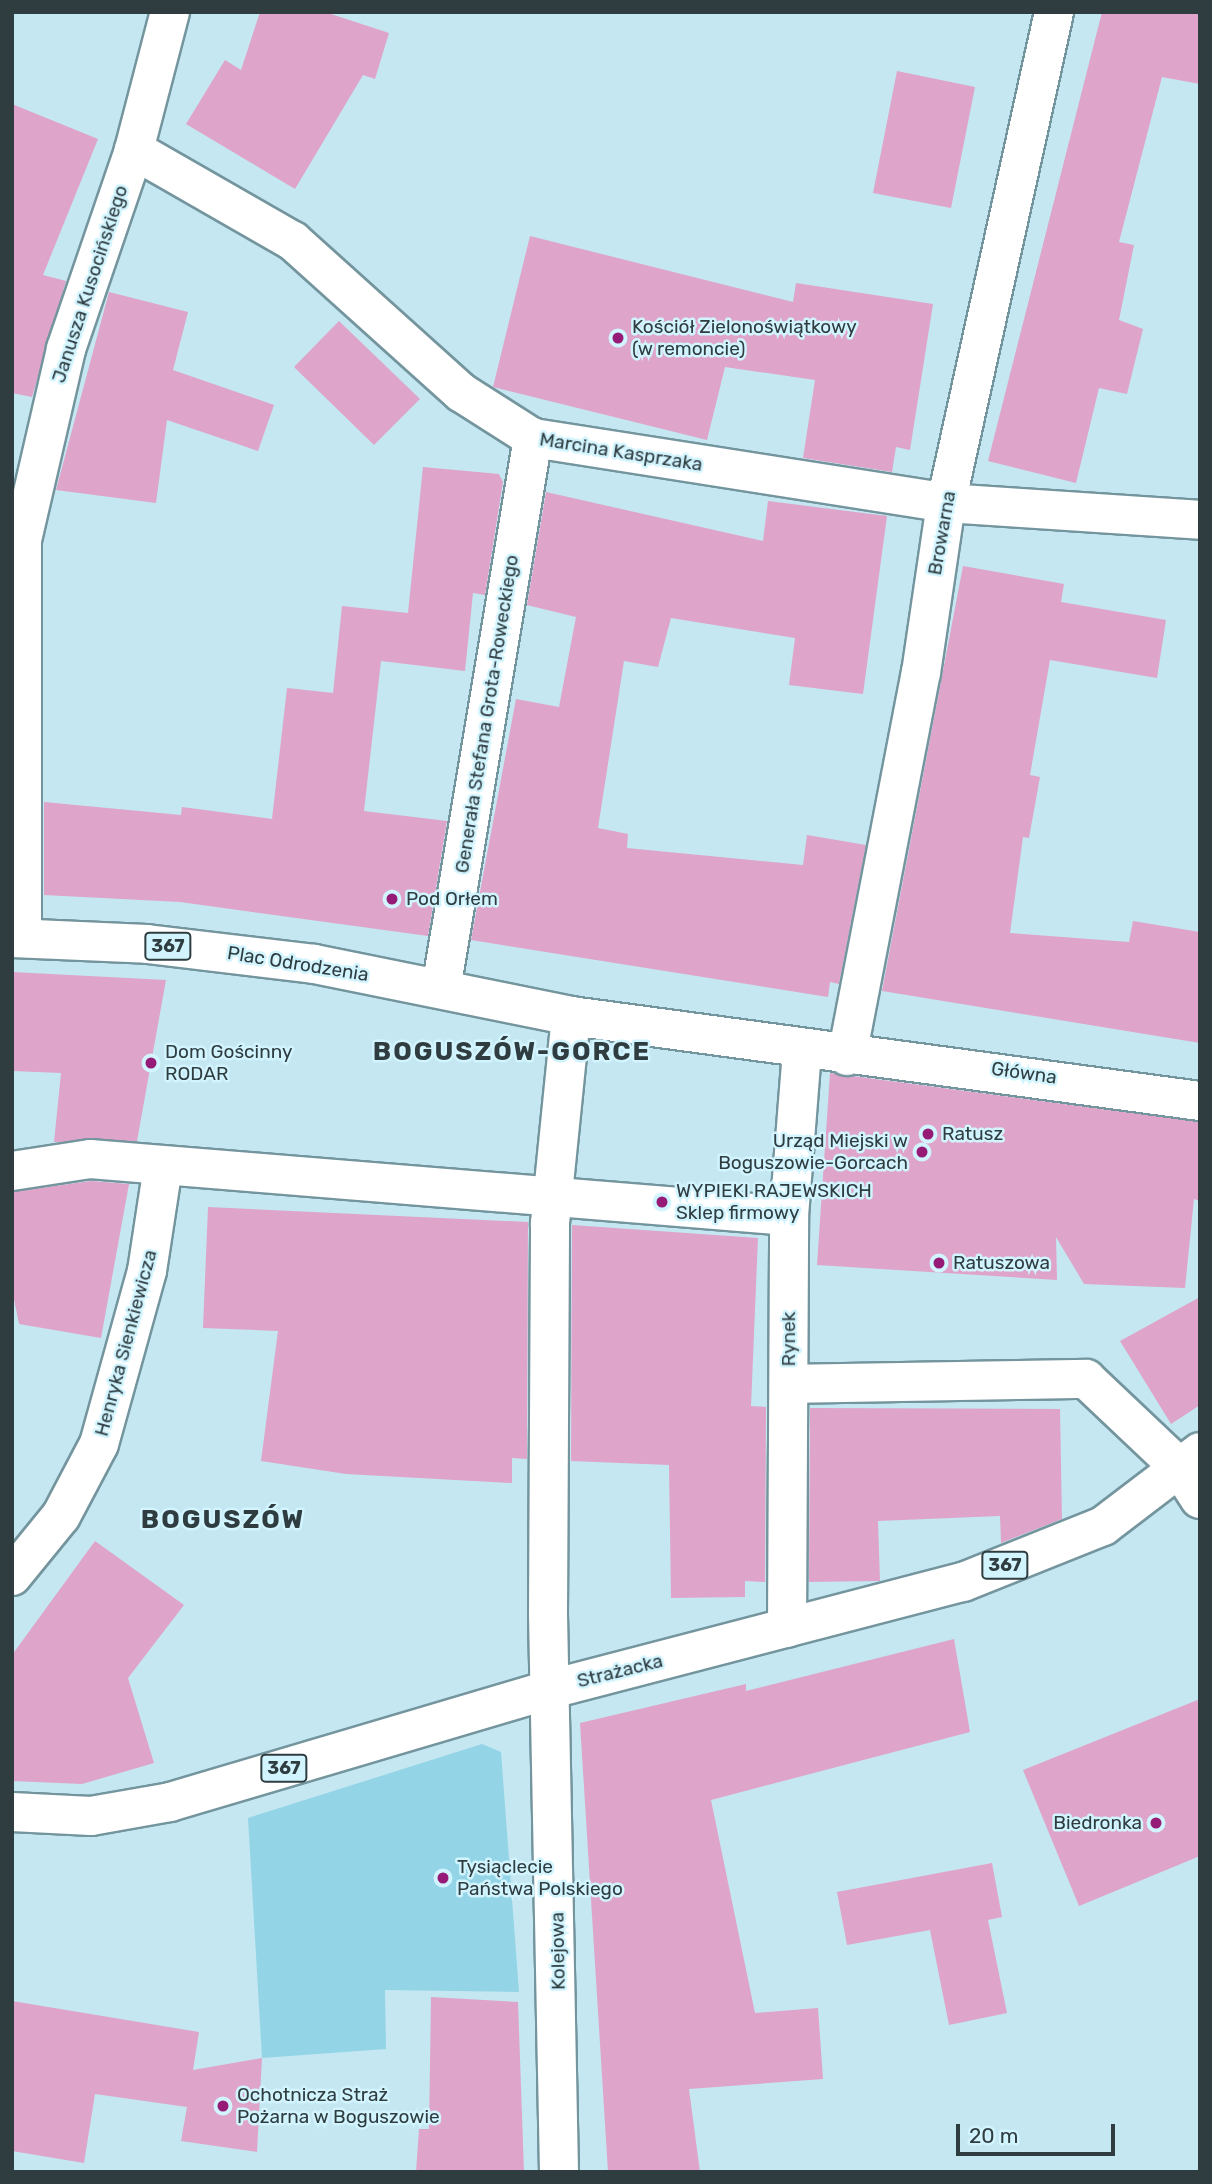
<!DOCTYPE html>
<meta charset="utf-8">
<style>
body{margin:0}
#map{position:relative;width:1212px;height:2184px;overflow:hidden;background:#c4e7f1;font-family:Rubik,sans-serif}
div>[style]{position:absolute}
.green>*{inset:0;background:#93d4e6}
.building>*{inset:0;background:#dfa4c9}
.roads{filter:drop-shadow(2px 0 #74959e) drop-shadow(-2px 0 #74959e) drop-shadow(0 2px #74959e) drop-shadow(0 -2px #74959e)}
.street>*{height:38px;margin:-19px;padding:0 19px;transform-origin:19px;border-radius:19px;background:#fff}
.primary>*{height:38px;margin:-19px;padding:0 19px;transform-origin:19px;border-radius:19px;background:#fff}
.dots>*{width:19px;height:19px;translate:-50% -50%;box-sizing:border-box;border:4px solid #d1f4fe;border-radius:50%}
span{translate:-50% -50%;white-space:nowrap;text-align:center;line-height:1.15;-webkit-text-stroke:5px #d1f4fe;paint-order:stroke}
.shield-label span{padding:2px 5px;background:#d1f4fe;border:2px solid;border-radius:5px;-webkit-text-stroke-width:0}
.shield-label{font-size:18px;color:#2f3d41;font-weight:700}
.street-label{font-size:19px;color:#2f3d41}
.poi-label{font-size:19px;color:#2f3d41}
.left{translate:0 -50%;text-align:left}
.right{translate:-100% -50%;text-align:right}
.district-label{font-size:26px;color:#2f3d41;font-weight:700;letter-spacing:2px}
.frame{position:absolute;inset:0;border:14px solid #2f3d41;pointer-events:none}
.scale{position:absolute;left:956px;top:2124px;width:159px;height:32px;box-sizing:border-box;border:4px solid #2f3d41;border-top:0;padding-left:9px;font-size:21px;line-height:24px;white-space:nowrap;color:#2f3d41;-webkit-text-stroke:5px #d1f4fe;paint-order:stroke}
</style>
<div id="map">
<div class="green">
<div style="clip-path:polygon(482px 1744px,501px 1752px,519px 1992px,385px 1990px,386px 2049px,262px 2058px,248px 1818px)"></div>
</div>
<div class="building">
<div style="clip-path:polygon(260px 12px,325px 12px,389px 33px,375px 79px,363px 75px,295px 189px,186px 124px,225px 60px,241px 70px)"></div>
<div style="clip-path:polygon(1102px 12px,1200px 12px,1200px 84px,1162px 77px,1119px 242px,1134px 245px,1119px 320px,1143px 329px,1127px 394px,1099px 388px,1076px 483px,988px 461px)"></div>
<div style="clip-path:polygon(897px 71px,975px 87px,951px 208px,873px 193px)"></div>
<div style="clip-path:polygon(12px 104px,98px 139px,43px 275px,66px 281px,32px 397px,12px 393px)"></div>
<div style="clip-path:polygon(530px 236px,793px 302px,796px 283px,933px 304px,910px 450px,896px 447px,892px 472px,803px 458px,815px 380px,725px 367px,707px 440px,493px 387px)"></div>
<div style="clip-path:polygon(109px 292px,188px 312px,173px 370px,274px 405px,258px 451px,167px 420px,156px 503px,56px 490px)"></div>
<div style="clip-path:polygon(339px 321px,420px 399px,374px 445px,294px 367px)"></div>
<div style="clip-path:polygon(423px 467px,499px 474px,503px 482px,485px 595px,473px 593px,465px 671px,381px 661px,364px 811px,447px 821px,428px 936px,180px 902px,44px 895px,44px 802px,181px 815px,182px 807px,272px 819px,287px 688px,333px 693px,342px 606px,408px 613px)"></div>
<div style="clip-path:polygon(546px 492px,763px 541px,768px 501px,887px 516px,863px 694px,789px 685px,795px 638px,671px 618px,658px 667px,624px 661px,598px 828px,628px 834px,627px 848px,803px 865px,807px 835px,866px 845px,839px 984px,830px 982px,828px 997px,471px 940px,516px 699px,559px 707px,576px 617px,527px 605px)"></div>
<div style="clip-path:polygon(963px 566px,1064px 584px,1061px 602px,1166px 620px,1157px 678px,1050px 660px,1030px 775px,1040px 777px,1029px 838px,1023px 837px,1010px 933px,1129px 942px,1133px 921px,1200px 932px,1200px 1043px,882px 991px)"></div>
<div style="clip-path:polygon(12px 972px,166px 980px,137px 1141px,54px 1142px,61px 1073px,12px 1071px)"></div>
<div style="clip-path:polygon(830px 1073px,1200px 1122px,1200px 1201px,1194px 1199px,1185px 1288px,1084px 1284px,1056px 1237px,1057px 1280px,817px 1265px)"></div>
<div style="clip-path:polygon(91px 1181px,129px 1184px,101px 1338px,19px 1324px,12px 1289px,12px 1192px)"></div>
<div style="clip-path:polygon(208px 1207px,528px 1222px,527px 1459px,512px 1458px,512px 1483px,346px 1474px,261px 1461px,278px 1331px,203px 1328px)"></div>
<div style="clip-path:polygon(572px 1225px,758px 1238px,751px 1406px,766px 1407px,765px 1582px,745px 1581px,745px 1597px,671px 1598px,669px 1465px,571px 1461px)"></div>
<div style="clip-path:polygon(1200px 1297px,1200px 1405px,1171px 1424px,1120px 1341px)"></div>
<div style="clip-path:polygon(810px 1408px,1060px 1409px,1062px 1519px,1001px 1543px,1000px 1516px,878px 1521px,880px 1581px,809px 1582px)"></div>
<div style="clip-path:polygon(95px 1541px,184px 1605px,128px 1678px,154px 1763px,82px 1784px,12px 1781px,12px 1655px)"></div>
<div style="clip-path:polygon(954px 1639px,970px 1732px,711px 1800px,755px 2013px,818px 2008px,823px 2079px,689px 2089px,700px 2172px,608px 2172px,580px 1723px,746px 1684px,746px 1691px)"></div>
<div style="clip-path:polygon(1200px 1699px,1200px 1856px,1079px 1906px,1023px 1770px)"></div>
<div style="clip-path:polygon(992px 1863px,1002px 1917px,988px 1920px,1007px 2013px,949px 2025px,930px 1930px,847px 1945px,837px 1892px)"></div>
<div style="clip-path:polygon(431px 1997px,518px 2002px,524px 2172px,416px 2172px,419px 2129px,429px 2129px)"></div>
<div style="clip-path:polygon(12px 2001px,199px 2032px,193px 2070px,262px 2058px,257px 2152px,181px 2141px,187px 2107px,95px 2094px,84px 2163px,12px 2151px)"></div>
</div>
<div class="roads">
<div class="street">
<div style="left:134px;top:150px;width:183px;rotate:29.8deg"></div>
<div style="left:293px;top:241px;width:227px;rotate:42deg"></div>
<div style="left:462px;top:393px;width:84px;rotate:32.4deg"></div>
<div style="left:533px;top:438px;width:418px;rotate:8.9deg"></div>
<div style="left:946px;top:503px;width:255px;rotate:3.8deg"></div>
<div style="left:22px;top:936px;width:396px;rotate:-90deg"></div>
<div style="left:22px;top:540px;width:196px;rotate:-77deg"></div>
<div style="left:66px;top:349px;width:210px;rotate:-71.1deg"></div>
<div style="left:134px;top:150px;width:143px;rotate:-75.4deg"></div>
<div style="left:441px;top:989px;width:559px;rotate:-80.52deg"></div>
<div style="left:847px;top:1056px;width:390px;rotate:-79.1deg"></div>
<div style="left:921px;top:673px;width:172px;rotate:-81.6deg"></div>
<div style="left:946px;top:503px;width:503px;rotate:-77.59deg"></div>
<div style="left:12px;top:1171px;width:79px;rotate:-8.7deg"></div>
<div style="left:90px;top:1159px;width:701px;rotate:4.66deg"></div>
<div style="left:789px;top:1384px;width:297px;rotate:-1deg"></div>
<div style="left:1086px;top:1379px;width:128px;rotate:43.4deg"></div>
<div style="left:1179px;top:1467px;width:38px;rotate:57deg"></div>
<div style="left:12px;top:1576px;width:77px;rotate:-50.8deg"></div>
<div style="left:61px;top:1516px;width:81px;rotate:-62.2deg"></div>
<div style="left:99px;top:1444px;width:180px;rotate:-74.5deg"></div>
<div style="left:147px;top:1271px;width:105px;rotate:-81.3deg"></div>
<div style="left:787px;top:1628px;width:412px;rotate:-89.7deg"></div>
<div style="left:789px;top:1216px;width:166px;rotate:-85.5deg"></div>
<div style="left:559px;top:2172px;width:559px;rotate:-91.13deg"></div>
<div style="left:548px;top:1613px;width:390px;rotate:-89.7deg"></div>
<div style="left:550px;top:1223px;width:208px;rotate:-84.2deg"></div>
</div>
<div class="primary">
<div style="left:12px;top:938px;width:135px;rotate:2.5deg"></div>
<div style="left:147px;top:944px;width:168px;rotate:6.8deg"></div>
<div style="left:314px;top:964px;width:262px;rotate:11.4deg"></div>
<div style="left:571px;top:1016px;width:635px;rotate:7.7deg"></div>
<div style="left:12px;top:1812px;width:79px;rotate:2.9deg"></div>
<div style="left:91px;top:1816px;width:80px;rotate:-10deg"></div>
<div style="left:170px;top:1802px;width:397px;rotate:-16.5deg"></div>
<div style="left:551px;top:1689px;width:426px;rotate:-14.6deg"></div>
<div style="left:963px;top:1582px;width:151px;rotate:-21.8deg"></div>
<div style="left:1103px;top:1526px;width:122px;rotate:-37.3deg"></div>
</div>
</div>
<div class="dots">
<div style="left:618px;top:338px;background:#951b76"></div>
<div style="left:392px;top:899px;background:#951b76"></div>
<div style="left:151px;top:1063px;background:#951b76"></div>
<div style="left:928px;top:1134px;background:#951b76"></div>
<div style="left:922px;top:1152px;background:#951b76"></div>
<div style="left:662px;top:1202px;background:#951b76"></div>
<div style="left:939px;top:1263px;background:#951b76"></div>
<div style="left:1156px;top:1823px;background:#951b76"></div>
<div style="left:443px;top:1878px;background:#951b76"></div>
<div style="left:223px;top:2106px;background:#951b76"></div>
</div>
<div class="shield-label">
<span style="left:168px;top:946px">367</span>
<span style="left:1005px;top:1565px">367</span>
<span style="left:284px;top:1768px">367</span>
</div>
<div class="street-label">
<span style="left:90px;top:284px;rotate:-72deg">Janusza Kusocińskiego</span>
<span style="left:621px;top:452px;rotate:9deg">Marcina Kasprzaka</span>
<span style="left:942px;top:533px;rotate:-80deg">Browarna</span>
<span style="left:487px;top:714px;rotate:-81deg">Generała Stefana Grota-Roweckiego</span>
<span style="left:298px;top:964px;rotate:9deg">Plac Odrodzenia</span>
<span style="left:1024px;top:1073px;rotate:8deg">Główna</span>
<span style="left:789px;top:1339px;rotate:-90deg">Rynek</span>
<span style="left:126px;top:1343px;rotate:-75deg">Henryka Sienkiewicza</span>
<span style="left:620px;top:1671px;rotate:-14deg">Strażacka</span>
<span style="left:558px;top:1951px;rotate:-91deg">Kolejowa</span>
</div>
<div class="poi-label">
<span class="left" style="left:632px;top:338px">Kościół Zielonoświątkowy<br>(w remoncie)</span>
<span class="left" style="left:406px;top:899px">Pod Orłem</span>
<span class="left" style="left:165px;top:1063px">Dom Gościnny<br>RODAR</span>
<span class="left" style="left:942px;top:1134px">Ratusz</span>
<span class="right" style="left:908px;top:1152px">Urząd Miejski w<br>Boguszowie-Gorcach</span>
<span class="left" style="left:676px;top:1202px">WYPIEKI RAJEWSKICH<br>Sklep firmowy</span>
<span class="left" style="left:953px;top:1263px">Ratuszowa</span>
<span class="right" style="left:1142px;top:1823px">Biedronka</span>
<span class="left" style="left:457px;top:1878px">Tysiąclecie<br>Państwa Polskiego</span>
<span class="left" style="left:237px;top:2106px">Ochotnicza Straż<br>Pożarna w Boguszowie</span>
</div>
<div class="district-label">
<span style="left:512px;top:1052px">BOGUSZÓW-GORCE</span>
<span style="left:223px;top:1520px">BOGUSZÓW</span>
</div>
<div class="frame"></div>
<div class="scale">20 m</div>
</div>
